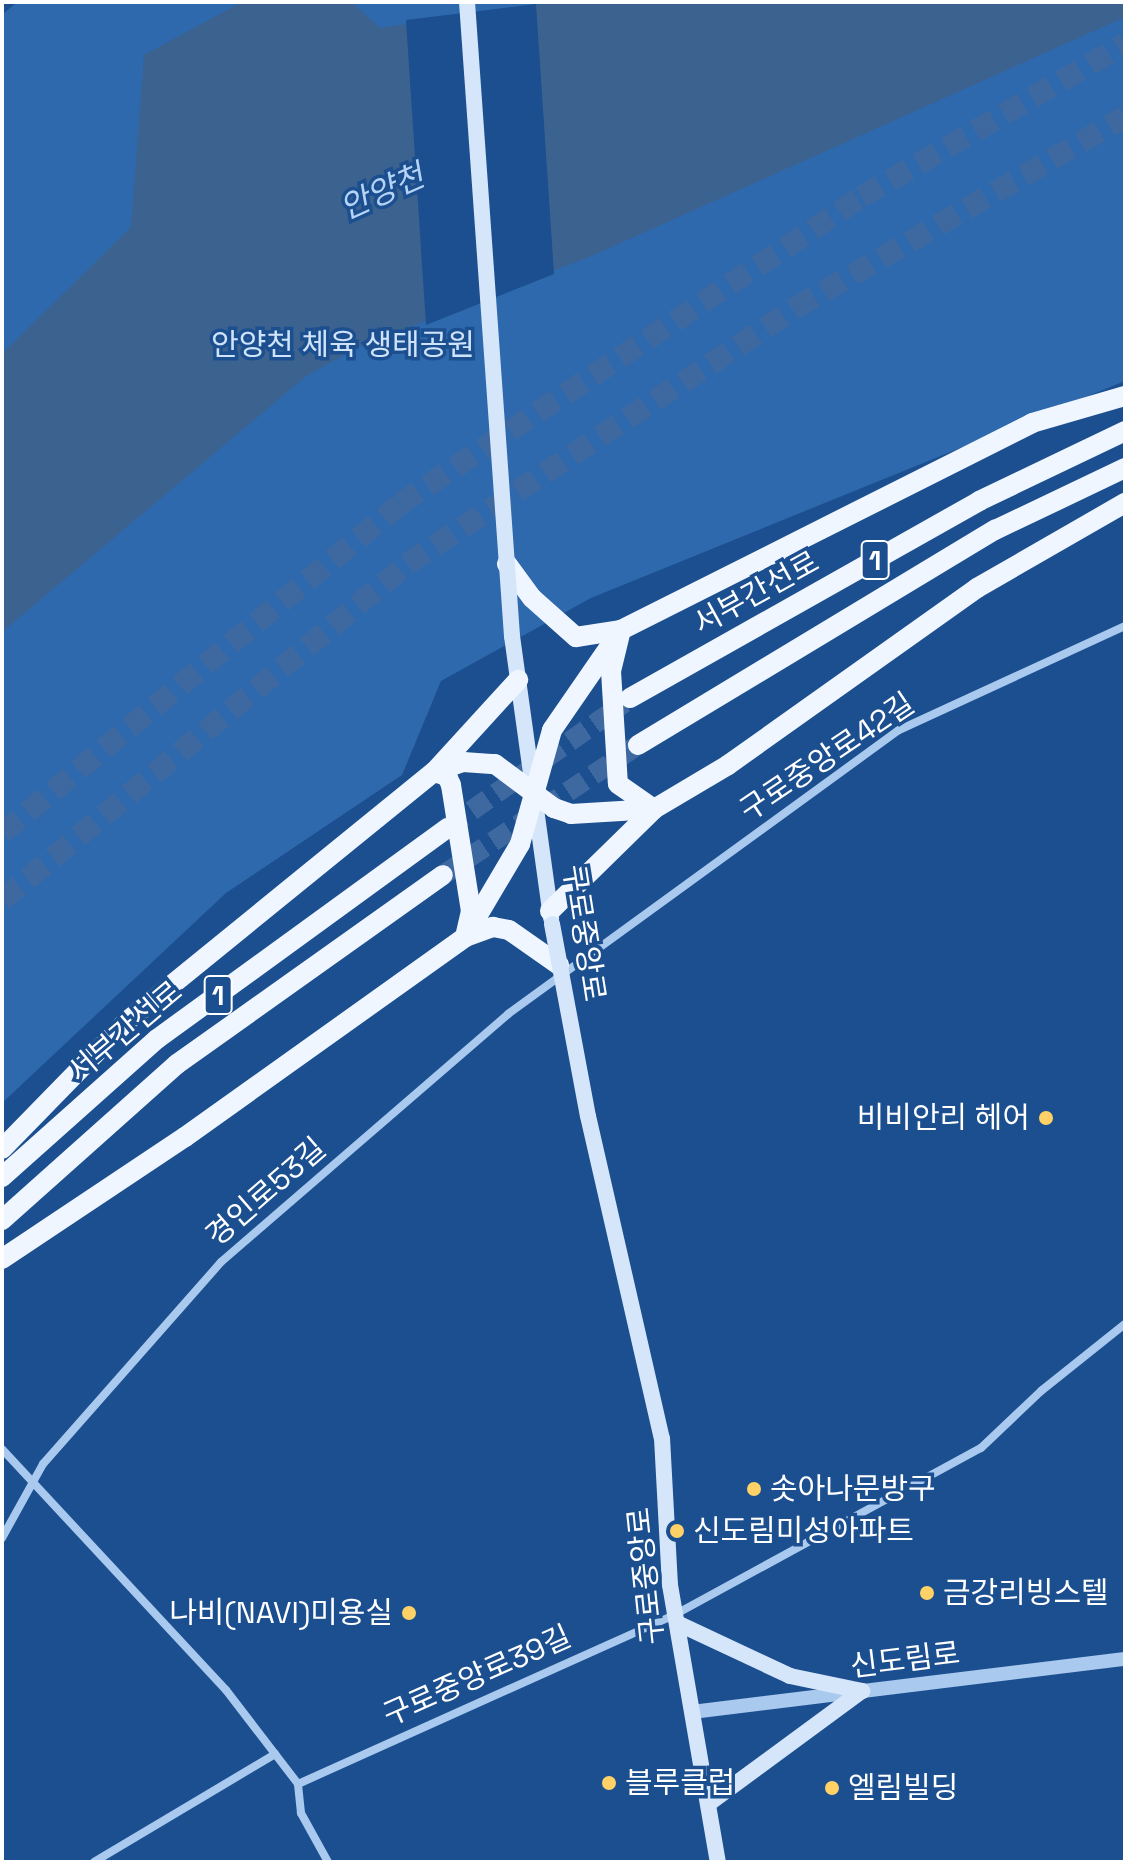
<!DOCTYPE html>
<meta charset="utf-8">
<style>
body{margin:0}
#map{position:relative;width:1127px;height:1864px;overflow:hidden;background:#1b4f8f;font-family:"Space Grotesk","Noto Sans KR",sans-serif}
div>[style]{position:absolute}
.green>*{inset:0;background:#2e69ad}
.water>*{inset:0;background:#3c6290}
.pier>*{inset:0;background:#1b4f8f}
.primary-tunnel>*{height:20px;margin-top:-10px;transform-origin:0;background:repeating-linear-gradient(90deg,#3d69a0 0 20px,transparent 0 30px)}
.trunk-tunnel>*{height:22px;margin-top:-11px;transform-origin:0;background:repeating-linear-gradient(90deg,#3d69a0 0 22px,transparent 0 33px)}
.minor>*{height:8px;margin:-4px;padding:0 4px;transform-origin:4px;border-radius:4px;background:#a9c9ee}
.tertiary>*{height:14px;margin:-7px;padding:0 7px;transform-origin:7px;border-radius:7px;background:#a9c9ee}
.secondary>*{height:16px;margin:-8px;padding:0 8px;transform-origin:8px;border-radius:8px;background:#d6e6fa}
.primary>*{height:20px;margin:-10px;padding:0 10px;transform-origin:10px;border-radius:10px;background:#f0f6ff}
.secondary-bridge>*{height:16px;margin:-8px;padding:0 8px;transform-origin:8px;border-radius:8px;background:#d6e6fa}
.dots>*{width:22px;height:22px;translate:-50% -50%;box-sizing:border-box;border:4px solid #1b4f8f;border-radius:50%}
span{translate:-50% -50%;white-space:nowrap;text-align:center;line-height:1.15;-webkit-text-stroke:7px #1b4f8f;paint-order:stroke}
.shield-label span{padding:2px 6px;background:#1b4f8f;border:2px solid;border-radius:6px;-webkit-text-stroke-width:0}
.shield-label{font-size:28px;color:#fff;font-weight:700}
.park-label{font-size:30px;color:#cfe3fa}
.street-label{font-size:30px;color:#fff}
.poi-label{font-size:30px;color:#fff}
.right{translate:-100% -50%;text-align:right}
.left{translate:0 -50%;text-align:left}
.water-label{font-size:32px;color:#b5d3f5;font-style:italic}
.frame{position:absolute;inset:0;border:4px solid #fff;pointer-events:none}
</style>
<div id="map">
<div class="green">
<div style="clip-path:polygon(17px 2px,1125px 2px,1125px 381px,591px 598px,441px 681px,402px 775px,226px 893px,2px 1103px,2px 15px)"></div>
</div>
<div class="water">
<div style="clip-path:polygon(242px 2px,352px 2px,380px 28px,553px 2px,1125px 2px,1125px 17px,596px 254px,356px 348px,305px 377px,2px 632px,2px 354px,131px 227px,144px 55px)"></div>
</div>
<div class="pier">
<div style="clip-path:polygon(536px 4px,554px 274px,426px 325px,406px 20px)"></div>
</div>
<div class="primary-tunnel">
<div style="left:447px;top:828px;width:217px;rotate:-35.2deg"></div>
<div style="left:443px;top:875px;width:234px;rotate:-33.7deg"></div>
</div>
<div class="trunk-tunnel">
<div style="left:2px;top:833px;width:516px;rotate:-39.58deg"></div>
<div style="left:400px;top:504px;width:554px;rotate:-33.66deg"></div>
<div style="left:861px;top:197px;width:305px;rotate:-30.1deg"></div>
<div style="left:2px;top:900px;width:526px;rotate:-39.68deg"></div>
<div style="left:407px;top:564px;width:465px;rotate:-33.4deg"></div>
<div style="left:795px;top:308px;width:381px;rotate:-30.1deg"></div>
</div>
<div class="minor">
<div style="left:2px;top:1449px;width:329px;rotate:47.1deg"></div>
<div style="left:226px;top:1690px;width:118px;rotate:52.5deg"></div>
<div style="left:2px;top:1538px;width:85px;rotate:-61deg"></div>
<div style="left:43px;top:1464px;width:269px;rotate:-48.6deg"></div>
<div style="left:221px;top:1262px;width:379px;rotate:-40.8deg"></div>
<div style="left:508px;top:1014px;width:483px;rotate:-36deg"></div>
<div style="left:899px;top:730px;width:249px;rotate:-24.7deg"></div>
<div style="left:94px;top:1862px;width:211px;rotate:-30.8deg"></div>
<div style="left:328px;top:1862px;width:56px;rotate:-118.9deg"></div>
<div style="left:301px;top:1813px;width:29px;rotate:-96deg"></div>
<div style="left:298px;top:1784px;width:414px;rotate:-24.2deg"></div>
<div style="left:676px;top:1614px;width:347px;rotate:-28.6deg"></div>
<div style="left:981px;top:1448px;width:83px;rotate:-43.5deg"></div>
<div style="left:1041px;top:1391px;width:107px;rotate:-38.6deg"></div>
</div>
<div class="tertiary">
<div style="left:692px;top:1712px;width:436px;rotate:-7deg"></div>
</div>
<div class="secondary">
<div style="left:512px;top:636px;width:285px;rotate:82.1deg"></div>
<div style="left:588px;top:1116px;width:330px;rotate:77.1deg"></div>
<div style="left:662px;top:1438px;width:147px;rotate:86.9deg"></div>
<div style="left:670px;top:1585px;width:281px;rotate:80.2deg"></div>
<div style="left:677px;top:1623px;width:125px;rotate:25.1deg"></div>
<div style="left:790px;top:1676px;width:74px;rotate:11.8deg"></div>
<div style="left:708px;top:1804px;width:191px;rotate:-36.3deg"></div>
</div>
<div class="primary">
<div style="left:507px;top:564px;width:42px;rotate:53.7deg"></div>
<div style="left:532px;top:598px;width:59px;rotate:41.6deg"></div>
<div style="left:576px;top:637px;width:46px;rotate:-8.8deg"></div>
<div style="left:621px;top:630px;width:42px;rotate:103.7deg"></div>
<div style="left:611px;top:671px;width:113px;rotate:86.5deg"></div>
<div style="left:618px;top:784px;width:44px;rotate:34.8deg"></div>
<div style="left:630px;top:698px;width:401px;rotate:-29.4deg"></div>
<div style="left:979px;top:501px;width:162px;rotate:-25.6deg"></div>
<div style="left:638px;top:745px;width:417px;rotate:-31.1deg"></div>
<div style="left:995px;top:530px;width:144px;rotate:-25.5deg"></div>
<div style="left:434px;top:772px;width:31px;rotate:-19deg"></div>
<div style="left:463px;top:762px;width:32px;rotate:4deg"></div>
<div style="left:495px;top:764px;width:74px;rotate:36.7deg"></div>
<div style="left:554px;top:808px;width:18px;rotate:19deg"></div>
<div style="left:571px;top:814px;width:83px;rotate:-3.4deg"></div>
<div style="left:434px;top:772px;width:14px;rotate:17deg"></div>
<div style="left:447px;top:776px;width:10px;rotate:66deg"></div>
<div style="left:451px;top:785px;width:128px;rotate:81deg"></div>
<div style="left:471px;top:911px;width:23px;rotate:103deg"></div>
<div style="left:550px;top:911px;width:146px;rotate:-44.4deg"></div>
<div style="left:654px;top:809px;width:86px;rotate:-30.7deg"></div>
<div style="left:728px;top:765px;width:305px;rotate:-35.4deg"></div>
<div style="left:977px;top:588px;width:171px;rotate:-29.9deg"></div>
<div style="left:465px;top:937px;width:30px;rotate:-20deg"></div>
<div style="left:493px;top:927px;width:16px;rotate:11deg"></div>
<div style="left:509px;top:930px;width:61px;rotate:35deg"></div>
<div style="left:2px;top:1149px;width:177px;rotate:-45.7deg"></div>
<div style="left:126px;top:1022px;width:397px;rotate:-39.1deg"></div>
<div style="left:434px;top:772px;width:125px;rotate:-47.6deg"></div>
<div style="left:2px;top:1177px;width:208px;rotate:-41.7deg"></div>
<div style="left:157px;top:1039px;width:359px;rotate:-36deg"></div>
<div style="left:2px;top:1220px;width:234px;rotate:-41.7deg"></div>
<div style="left:177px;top:1064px;width:326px;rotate:-35.4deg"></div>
<div style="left:2px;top:1259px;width:220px;rotate:-33.7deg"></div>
<div style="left:185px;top:1137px;width:344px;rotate:-35.5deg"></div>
<div style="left:465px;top:937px;width:108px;rotate:-59.4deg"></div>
<div style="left:520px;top:844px;width:118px;rotate:-74.3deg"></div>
<div style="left:552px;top:730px;width:121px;rotate:-55.4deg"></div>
<div style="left:621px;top:630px;width:460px;rotate:-26.7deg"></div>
<div style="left:1032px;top:423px;width:97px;rotate:-16.2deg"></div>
</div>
<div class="secondary-bridge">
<div style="left:467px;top:2px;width:636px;rotate:85.94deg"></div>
<div style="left:552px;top:924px;width:195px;rotate:79.4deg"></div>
</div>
<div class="dots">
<div style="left:1046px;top:1118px;background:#ffd166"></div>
<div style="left:754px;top:1489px;background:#ffd166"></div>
<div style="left:677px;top:1531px;background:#ffd166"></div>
<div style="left:927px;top:1593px;background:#ffd166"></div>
<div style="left:409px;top:1613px;background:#ffd166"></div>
<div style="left:609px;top:1783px;background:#ffd166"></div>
<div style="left:832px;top:1788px;background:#ffd166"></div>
</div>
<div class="shield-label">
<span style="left:875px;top:560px">1</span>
<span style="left:218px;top:995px">1</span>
</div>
<div class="park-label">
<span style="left:343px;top:345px">안양천 체육 생태공원</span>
</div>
<div class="street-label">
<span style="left:756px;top:593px;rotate:-29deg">서부간선로</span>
<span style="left:827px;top:757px;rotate:-34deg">구로중앙로42길</span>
<span style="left:584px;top:933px;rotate:81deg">구로중앙로</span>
<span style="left:125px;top:1032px;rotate:-40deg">서부간선로</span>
<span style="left:266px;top:1192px;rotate:-41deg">경인로53길</span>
<span style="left:646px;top:1576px;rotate:-96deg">구로중앙로</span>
<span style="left:905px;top:1660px;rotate:-7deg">신도림로</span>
<span style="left:477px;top:1676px;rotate:-24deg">구로중앙로39길</span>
</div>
<div class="poi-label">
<span class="right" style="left:1030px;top:1118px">비비안리 헤어</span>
<span class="left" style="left:770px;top:1489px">솟아나문방구</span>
<span class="left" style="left:693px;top:1531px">신도림미성아파트</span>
<span class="left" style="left:943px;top:1593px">금강리빙스텔</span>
<span class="right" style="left:393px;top:1613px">나비(NAVI)미용실</span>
<span class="left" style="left:625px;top:1783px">블루클럽</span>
<span class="left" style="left:848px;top:1788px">엘림빌딩</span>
</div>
<div class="water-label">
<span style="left:382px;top:192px;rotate:-24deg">안양천</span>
</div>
<div class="frame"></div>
</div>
